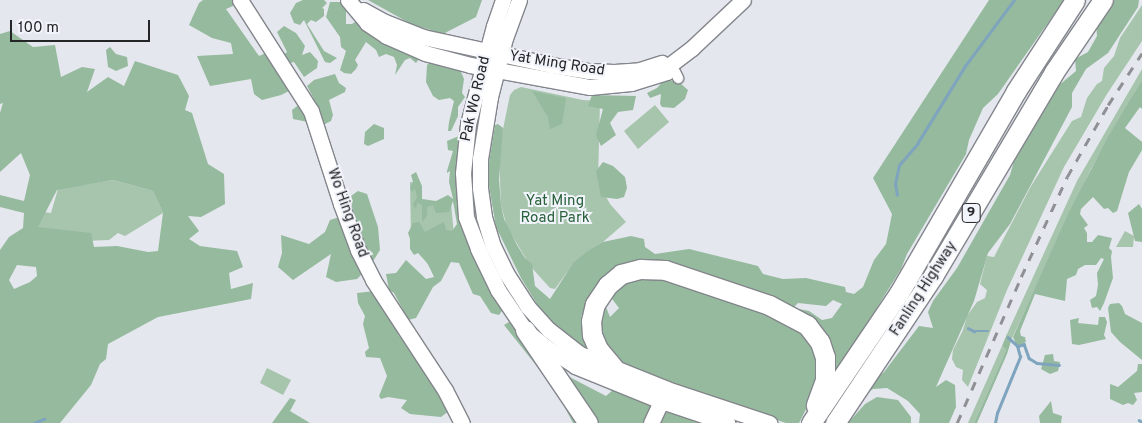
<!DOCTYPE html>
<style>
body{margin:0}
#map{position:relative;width:1142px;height:423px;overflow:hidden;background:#e4e7ed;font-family:Overpass,sans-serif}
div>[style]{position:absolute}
.green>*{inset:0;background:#a7c4ad}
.forest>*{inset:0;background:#96ba9e}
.stream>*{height:2.5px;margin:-1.25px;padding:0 1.25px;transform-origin:1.25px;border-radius:1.25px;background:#7ea4be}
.roads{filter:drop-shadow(1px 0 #83868c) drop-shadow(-1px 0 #83868c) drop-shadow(0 1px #83868c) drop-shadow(0 -1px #83868c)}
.street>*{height:10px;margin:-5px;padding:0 5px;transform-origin:5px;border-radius:5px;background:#fff}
.secondary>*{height:15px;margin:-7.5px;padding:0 7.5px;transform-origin:7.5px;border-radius:7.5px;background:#fff}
.highway>*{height:19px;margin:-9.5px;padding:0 9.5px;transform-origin:9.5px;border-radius:9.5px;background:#fff}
.rail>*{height:2.5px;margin-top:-1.25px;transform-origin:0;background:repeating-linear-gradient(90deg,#8e9094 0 9px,transparent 0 18px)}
span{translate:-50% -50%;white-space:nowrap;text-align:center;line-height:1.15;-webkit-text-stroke:4px #f2f4fb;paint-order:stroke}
.shield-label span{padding:1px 4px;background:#f2f4fb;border:1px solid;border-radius:4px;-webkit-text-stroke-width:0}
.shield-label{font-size:14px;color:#242527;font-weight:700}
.street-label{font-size:15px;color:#242527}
.park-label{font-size:15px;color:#28603a}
.scale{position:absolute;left:10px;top:20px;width:140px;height:22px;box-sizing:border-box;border:2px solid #242527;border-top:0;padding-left:6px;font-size:15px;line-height:18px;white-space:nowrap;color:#242527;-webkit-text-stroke:4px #f2f4fb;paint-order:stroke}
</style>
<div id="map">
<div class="green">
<div style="clip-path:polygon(1142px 5px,1142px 41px,1107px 94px,1064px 167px,1007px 290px,968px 387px,962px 380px,963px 370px,956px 367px,952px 359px,953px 350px,963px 330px,967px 316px,977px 302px,985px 298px,987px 290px,980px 284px,987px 256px,994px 257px,1031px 186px,1072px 121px,1081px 117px,1087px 98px,1097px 84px,1102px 81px,1104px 68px,1114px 56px,1120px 38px)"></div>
<div style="clip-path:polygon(1142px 69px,1142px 80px,1091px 169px,1012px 338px,1007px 334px,1077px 181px)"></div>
<div style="clip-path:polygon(521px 87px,583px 100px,600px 101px,598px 182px,610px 204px,626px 222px,603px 242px,590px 249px,572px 265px,555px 289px,550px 288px,531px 267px,507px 227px,501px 205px,499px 154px,502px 134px,510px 95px,514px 90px)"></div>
<div style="clip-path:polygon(655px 105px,669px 122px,638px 149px,624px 131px)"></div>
<div style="clip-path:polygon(113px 180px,153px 191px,163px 213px,125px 236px,118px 233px,109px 240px,57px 242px,32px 230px,37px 211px,51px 213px,58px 189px)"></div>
<div style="clip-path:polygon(410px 182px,419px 183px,420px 202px,451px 202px,454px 236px,430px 268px,411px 237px)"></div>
<div style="clip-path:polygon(1125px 231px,1134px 236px,1133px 247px,1116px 247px)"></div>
<div style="clip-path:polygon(1002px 346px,1006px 350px,974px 423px,968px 423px)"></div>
<div style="clip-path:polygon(267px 368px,291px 380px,283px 395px,260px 383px)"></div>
</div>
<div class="forest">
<div style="clip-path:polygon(203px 0,233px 0,233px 6px,226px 9px,259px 56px,266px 53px,281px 57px,287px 52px,277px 32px,284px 26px,296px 33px,305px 46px,302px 55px,310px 52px,318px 61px,317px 68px,304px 77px,294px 62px,285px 64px,291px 90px,281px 95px,262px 100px,254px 94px,251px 79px,210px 86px,197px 56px,233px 54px,231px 43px,212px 38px,189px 25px,199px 3px)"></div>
<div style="clip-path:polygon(303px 0,324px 0,327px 3px,322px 8px,324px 9px,324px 16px,316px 22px,311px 20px,307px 24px,324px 51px,337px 58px,330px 63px,325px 62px,304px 20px,300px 25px,294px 23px,290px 13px,296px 3px)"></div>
<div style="clip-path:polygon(368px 0,482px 0,476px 17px,443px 34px,411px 24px)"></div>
<div style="clip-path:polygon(989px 0,1064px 0,998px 94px,983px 108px,969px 140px,966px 154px,907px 254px,901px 269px,835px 375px,793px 310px,799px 309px,809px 311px,822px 320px,832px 318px,842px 304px,833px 300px,826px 306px,798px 303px,793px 308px,660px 264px,587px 301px,581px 317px,581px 330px,588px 351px,550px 325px,521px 278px,496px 227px,489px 186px,489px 162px,495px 125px,498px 124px,503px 128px,499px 179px,501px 205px,504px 219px,517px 245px,525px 258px,532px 264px,535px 286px,550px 299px,573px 263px,590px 249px,603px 242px,631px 236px,644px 239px,645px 247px,655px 254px,689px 249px,758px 266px,763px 274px,783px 279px,806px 278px,845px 287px,846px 292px,854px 294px,863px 287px,874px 260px,886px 244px,892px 214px,873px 178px)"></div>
<div style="clip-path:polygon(1111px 0,1139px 0,1138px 7px,1108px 53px,1086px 69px,1072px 93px,1072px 107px,1010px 224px,988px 253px,974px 301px,936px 387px,946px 380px,955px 385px,956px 407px,949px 423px,919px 423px,920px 414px,908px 401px,887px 388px,873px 389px,863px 396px,869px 384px,884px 372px,919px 326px,933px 328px,928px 312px,933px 301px,957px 268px,1010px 175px,1018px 147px,1029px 135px,1058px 86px,1076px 71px,1075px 59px,1088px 52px,1097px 36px,1096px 22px)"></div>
<div style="clip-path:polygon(330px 2px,340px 2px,346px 10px,346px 24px,352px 24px,358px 20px,419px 59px,416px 63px,410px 58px,405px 60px,395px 75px,397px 65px,394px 57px,386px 54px,379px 57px,376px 50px,366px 42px,355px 60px,358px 65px,356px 69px,351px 74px,344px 73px,340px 70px,346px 51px,341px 47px,340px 37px,326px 17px)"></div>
<div style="clip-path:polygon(evenodd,10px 31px,33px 47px,55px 45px,61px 77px,82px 67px,95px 69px,87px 92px,108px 77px,124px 86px,135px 61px,178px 75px,189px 96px,185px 110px,192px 113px,208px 164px,224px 174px,225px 204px,201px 217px,188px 216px,199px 231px,189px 239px,200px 246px,237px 251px,243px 267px,229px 273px,231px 289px,253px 283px,251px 299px,158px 317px,108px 344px,106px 359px,100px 364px,91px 385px,60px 423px,0 423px,0 250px,9px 237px,23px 228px,24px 213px,0 207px,0 195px,24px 201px,30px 175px,21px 153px,0 172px,0 113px,3px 103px,0 104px,0 34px,10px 31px,113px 180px,153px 191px,163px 213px,158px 251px,148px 252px,117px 246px,94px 247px,91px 233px,38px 227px,57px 190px,113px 180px,10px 31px,17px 265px,36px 267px,37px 276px,30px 282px,14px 289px,9px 280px,17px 265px)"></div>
<div style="clip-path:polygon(110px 47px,116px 54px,127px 57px,128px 66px,116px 71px,108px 67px,106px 50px)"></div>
<div style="clip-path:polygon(432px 60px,459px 67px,464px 79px,462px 93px,465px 97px,458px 107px,458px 116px,451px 131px,448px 131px,449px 122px,454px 101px,450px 98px,439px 100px,433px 96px,426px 82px,427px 65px)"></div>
<div style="clip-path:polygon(335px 74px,339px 83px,346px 88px,345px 92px,329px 100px,333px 115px,331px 121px,323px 125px,293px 119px,292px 110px,308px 98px,314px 99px,307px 86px,314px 80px)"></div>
<div style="clip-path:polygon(665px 79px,680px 83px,688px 90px,685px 99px,674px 108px,662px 107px,660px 104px,661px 94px,650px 98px,647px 93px,657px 88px)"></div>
<div style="clip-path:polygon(1142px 80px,1142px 109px,1140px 107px,1125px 128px,1142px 142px,1142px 150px,1129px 172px,1117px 211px,1113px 213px,1108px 208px,1104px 209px,1093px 197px,1081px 209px,1080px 214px,1088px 225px,1084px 228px,1087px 233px,1087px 242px,1092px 242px,1098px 235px,1112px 238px,1109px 248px,1112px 251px,1111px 257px,1113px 278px,1104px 303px,1100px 311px,1097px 307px,1092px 308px,1090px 300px,1096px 296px,1098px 285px,1097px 273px,1104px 259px,1101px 258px,1096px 265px,1085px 265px,1078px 269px,1076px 275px,1067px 279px,1065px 301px,1035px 294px,1020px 331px,1021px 336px,1025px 337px,1026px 342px,1017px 346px,1013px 337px,1069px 212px,1108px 137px)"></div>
<div style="clip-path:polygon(532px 91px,566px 98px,562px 124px,550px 129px,548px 117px)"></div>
<div style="clip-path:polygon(592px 95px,636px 96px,633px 110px,618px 112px,610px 123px,616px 135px,601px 146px,596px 135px,603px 109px,588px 106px)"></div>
<div style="clip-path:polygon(374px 124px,384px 128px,384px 139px,368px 146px,364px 144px,365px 132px)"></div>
<div style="clip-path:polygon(459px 136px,461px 147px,457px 150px,459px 162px,456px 169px,504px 308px,499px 315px,491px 313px,480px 296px,473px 294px,459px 263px,451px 262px,441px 281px,433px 287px,416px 318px,408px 320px,401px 317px,404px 312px,394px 293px,389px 290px,386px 274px,396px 273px,406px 260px,426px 279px,434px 277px,428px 264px,418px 253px,414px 255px,410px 249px,410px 239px,408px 233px,413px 223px,419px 222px,425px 232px,444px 222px,446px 230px,452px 231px,457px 224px,453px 201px,449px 212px,436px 213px,433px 205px,427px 207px,427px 216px,422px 222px,422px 205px,417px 203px,416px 209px,413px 205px,417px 197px,415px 189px,412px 192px,410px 188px,413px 182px,411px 175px,416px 172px,422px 186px,422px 199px,436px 201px,448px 195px,453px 199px,449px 182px,450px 171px,447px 173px,447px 171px,453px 151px,448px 150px,447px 141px)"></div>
<div style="clip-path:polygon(603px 162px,613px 166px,625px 177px,627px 188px,624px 197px,617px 199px,601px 197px,596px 171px)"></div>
<div style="clip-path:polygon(358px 191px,367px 194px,378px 227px,380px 250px,370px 266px,357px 279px,336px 282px,326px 277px,331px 254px,293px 280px,278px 267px,282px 253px,281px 235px,309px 244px,325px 232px,330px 220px,343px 216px,353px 218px,351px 196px)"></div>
<div style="clip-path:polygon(1139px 204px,1142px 209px,1142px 242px,1135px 241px,1128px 213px)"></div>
<div style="clip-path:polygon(655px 276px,768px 312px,803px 333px,813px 344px,820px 382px,799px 423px,786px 423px,642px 375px,619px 361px,602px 340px,598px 319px,604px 302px,610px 317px,619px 308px,609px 295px,626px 281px)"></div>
<div style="clip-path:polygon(375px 291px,402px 329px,398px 335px,442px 371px,440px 386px,458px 404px,441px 417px,410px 414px,401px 408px,407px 400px,388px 397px,381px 399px,379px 396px,387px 376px,380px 358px,366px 357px,365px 352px,369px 348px,363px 324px,365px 316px,358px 303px,357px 293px)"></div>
<div style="clip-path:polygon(1119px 303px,1122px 306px,1125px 314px,1142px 323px,1142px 360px,1120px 342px,1111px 332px,1108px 308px,1110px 304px)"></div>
<div style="clip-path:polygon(1099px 317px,1105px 317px,1107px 322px,1104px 335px,1106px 339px,1079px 345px,1072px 344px,1070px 320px,1079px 318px,1078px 323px,1098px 325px)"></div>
<div style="clip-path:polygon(509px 322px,556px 370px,606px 396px,633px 372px,658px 415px,671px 411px,708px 423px,573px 423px,555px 389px,504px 325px)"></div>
<div style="clip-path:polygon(1007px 334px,1012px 338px,1007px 354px,977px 423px,974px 423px,1006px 350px,1002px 346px)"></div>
<div style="clip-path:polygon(1053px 354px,1054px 361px,1060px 362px,1058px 371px,1050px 374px,1041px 369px,1045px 355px)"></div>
<div style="clip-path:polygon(1138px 364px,1142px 364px,1142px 392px,1134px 393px,1137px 400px,1133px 405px,1128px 403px,1123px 405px,1110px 399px,1110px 384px,1118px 387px,1137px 371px)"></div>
<div style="clip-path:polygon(877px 397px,898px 400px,911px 417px,911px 423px,848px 423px,865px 404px)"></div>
<div style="clip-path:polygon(290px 398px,296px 400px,290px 411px,310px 423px,272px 423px)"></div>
<div style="clip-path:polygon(1051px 401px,1053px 413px,1062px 416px,1061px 423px,1040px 423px,1039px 416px)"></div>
</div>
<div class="stream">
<div style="left:897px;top:195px;width:11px;rotate:-100deg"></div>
<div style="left:895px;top:184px;width:19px;rotate:-78deg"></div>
<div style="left:899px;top:165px;width:28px;rotate:-49deg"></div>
<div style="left:917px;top:144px;width:92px;rotate:-58.4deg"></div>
<div style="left:965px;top:66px;width:82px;rotate:-53.4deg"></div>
<div style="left:968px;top:328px;width:7px;rotate:27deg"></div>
<div style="left:974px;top:331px;width:14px"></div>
<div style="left:1018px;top:346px;width:6px;rotate:-18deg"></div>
<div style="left:1024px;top:344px;width:15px;rotate:70deg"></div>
<div style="left:1029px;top:358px;width:9px;rotate:32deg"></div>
<div style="left:1037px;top:363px;width:22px;rotate:5deg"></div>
<div style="left:1139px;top:420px;width:4px;rotate:34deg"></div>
<div style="left:34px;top:423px;width:11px;rotate:-22deg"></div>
<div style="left:995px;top:423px;width:10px;rotate:-79deg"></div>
<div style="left:997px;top:413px;width:61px;rotate:-67.7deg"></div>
<div style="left:1020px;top:357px;width:11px;rotate:-105deg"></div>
<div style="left:1017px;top:346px;width:12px;rotate:-138deg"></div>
</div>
<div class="roads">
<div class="street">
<div style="left:671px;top:64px;width:16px;rotate:63deg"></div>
</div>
<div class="secondary">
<div style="left:240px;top:0;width:132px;rotate:57.4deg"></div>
<div style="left:311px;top:111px;width:98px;rotate:72.1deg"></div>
<div style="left:341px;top:204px;width:49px;rotate:69.7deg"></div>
<div style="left:358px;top:250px;width:34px;rotate:63deg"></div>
<div style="left:373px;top:280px;width:131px;rotate:56.8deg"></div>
<div style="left:445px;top:390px;width:37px;rotate:63deg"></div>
<div style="left:348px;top:0;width:30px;rotate:50deg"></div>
<div style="left:367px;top:23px;width:23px;rotate:34deg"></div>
<div style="left:386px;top:36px;width:43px;rotate:23.6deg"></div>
<div style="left:425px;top:53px;width:47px;rotate:14.9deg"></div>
<div style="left:470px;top:65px;width:122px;rotate:10.4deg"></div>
<div style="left:590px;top:87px;width:41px;rotate:-5.6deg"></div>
<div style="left:631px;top:83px;width:37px;rotate:-17deg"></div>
<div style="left:666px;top:72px;width:9px;rotate:-58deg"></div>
<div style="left:671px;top:64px;width:26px;rotate:-37deg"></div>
<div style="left:692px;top:48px;width:70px;rotate:-43.3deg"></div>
<div style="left:503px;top:0;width:28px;rotate:109deg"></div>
<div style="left:494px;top:26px;width:101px;rotate:104.9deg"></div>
<div style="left:468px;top:124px;width:49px;rotate:95.8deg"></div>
<div style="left:463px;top:173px;width:44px;rotate:86.1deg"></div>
<div style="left:466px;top:217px;width:34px;rotate:69deg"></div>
<div style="left:478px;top:249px;width:46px;rotate:64deg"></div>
<div style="left:498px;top:290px;width:48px;rotate:56deg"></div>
<div style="left:525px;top:330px;width:27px;rotate:39deg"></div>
<div style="left:546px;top:347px;width:35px;rotate:33deg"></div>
<div style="left:575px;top:366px;width:93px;rotate:22.1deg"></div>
<div style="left:661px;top:401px;width:70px;rotate:18.4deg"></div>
<div style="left:519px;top:0;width:40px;rotate:110.2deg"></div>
<div style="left:505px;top:38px;width:61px;rotate:104.3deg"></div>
<div style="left:490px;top:97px;width:63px;rotate:99.2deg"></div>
<div style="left:480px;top:159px;width:29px;rotate:90deg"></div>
<div style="left:480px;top:188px;width:29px;rotate:82deg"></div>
<div style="left:484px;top:217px;width:30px;rotate:73deg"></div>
<div style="left:493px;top:246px;width:30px;rotate:64deg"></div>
<div style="left:506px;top:273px;width:40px;rotate:57.1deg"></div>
<div style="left:528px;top:307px;width:31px;rotate:48deg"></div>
<div style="left:549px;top:330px;width:39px;rotate:38deg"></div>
<div style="left:580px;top:354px;width:94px;rotate:21.9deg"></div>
<div style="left:667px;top:389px;width:108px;rotate:18.4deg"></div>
<div style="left:363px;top:10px;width:25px;rotate:29deg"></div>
<div style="left:385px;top:22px;width:41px;rotate:21.5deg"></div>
<div style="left:423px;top:37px;width:131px;rotate:12.3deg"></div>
<div style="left:551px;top:65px;width:37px;rotate:9deg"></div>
<div style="left:588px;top:71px;width:26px;rotate:2deg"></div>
<div style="left:614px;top:72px;width:26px;rotate:-4deg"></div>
<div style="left:640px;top:70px;width:23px;rotate:-18deg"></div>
<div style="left:651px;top:423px;width:33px;rotate:-65deg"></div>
</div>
<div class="highway">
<div style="left:525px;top:330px;width:112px;rotate:55.9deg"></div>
<div style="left:614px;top:368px;width:25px;rotate:-130deg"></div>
<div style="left:598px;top:349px;width:15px;rotate:-113deg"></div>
<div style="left:592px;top:335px;width:14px;rotate:-94deg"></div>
<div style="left:591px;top:321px;width:17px;rotate:-77deg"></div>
<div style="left:595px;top:304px;width:23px;rotate:-56deg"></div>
<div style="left:608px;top:285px;width:17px;rotate:-40deg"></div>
<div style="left:621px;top:274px;width:20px;rotate:-15deg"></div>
<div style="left:640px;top:269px;width:25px;rotate:2deg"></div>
<div style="left:665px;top:270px;width:110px;rotate:18.6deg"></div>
<div style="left:769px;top:305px;width:43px;rotate:27.8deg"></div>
<div style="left:807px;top:325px;width:21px;rotate:53deg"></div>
<div style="left:820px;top:342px;width:16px;rotate:72deg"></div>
<div style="left:825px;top:357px;width:23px;rotate:90deg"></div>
<div style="left:825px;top:380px;width:27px;rotate:110deg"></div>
<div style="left:811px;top:423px;width:157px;rotate:-55.9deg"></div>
<div style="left:899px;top:293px;width:233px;rotate:-59.9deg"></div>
<div style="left:1016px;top:91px;width:108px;rotate:-57deg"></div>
<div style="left:835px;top:423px;width:177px;rotate:-56.3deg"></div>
<div style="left:933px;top:276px;width:237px;rotate:-59.3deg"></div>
<div style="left:1054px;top:72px;width:87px;rotate:-55.8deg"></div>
</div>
</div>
<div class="rail">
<div style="left:957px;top:423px;width:159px;rotate:-66.3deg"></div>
<div style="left:1021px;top:277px;width:110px;rotate:-65.3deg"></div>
<div style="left:1067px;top:177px;width:83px;rotate:-60.3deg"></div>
<div style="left:1108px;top:105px;width:62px;rotate:-56.8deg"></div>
</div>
<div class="shield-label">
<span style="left:971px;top:213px">9</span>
</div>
<div class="street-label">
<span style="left:557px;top:64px;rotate:9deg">Yat Ming Road</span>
<span style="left:476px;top:99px;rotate:-77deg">Pak Wo Road</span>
<span style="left:347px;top:213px;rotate:70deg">Wo Hing Road</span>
<span style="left:924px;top:289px;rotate:-57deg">Fanling Highway</span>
</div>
<div class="park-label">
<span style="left:555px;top:210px">Yat Ming<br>Road Park</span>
</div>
<div class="scale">100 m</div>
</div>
